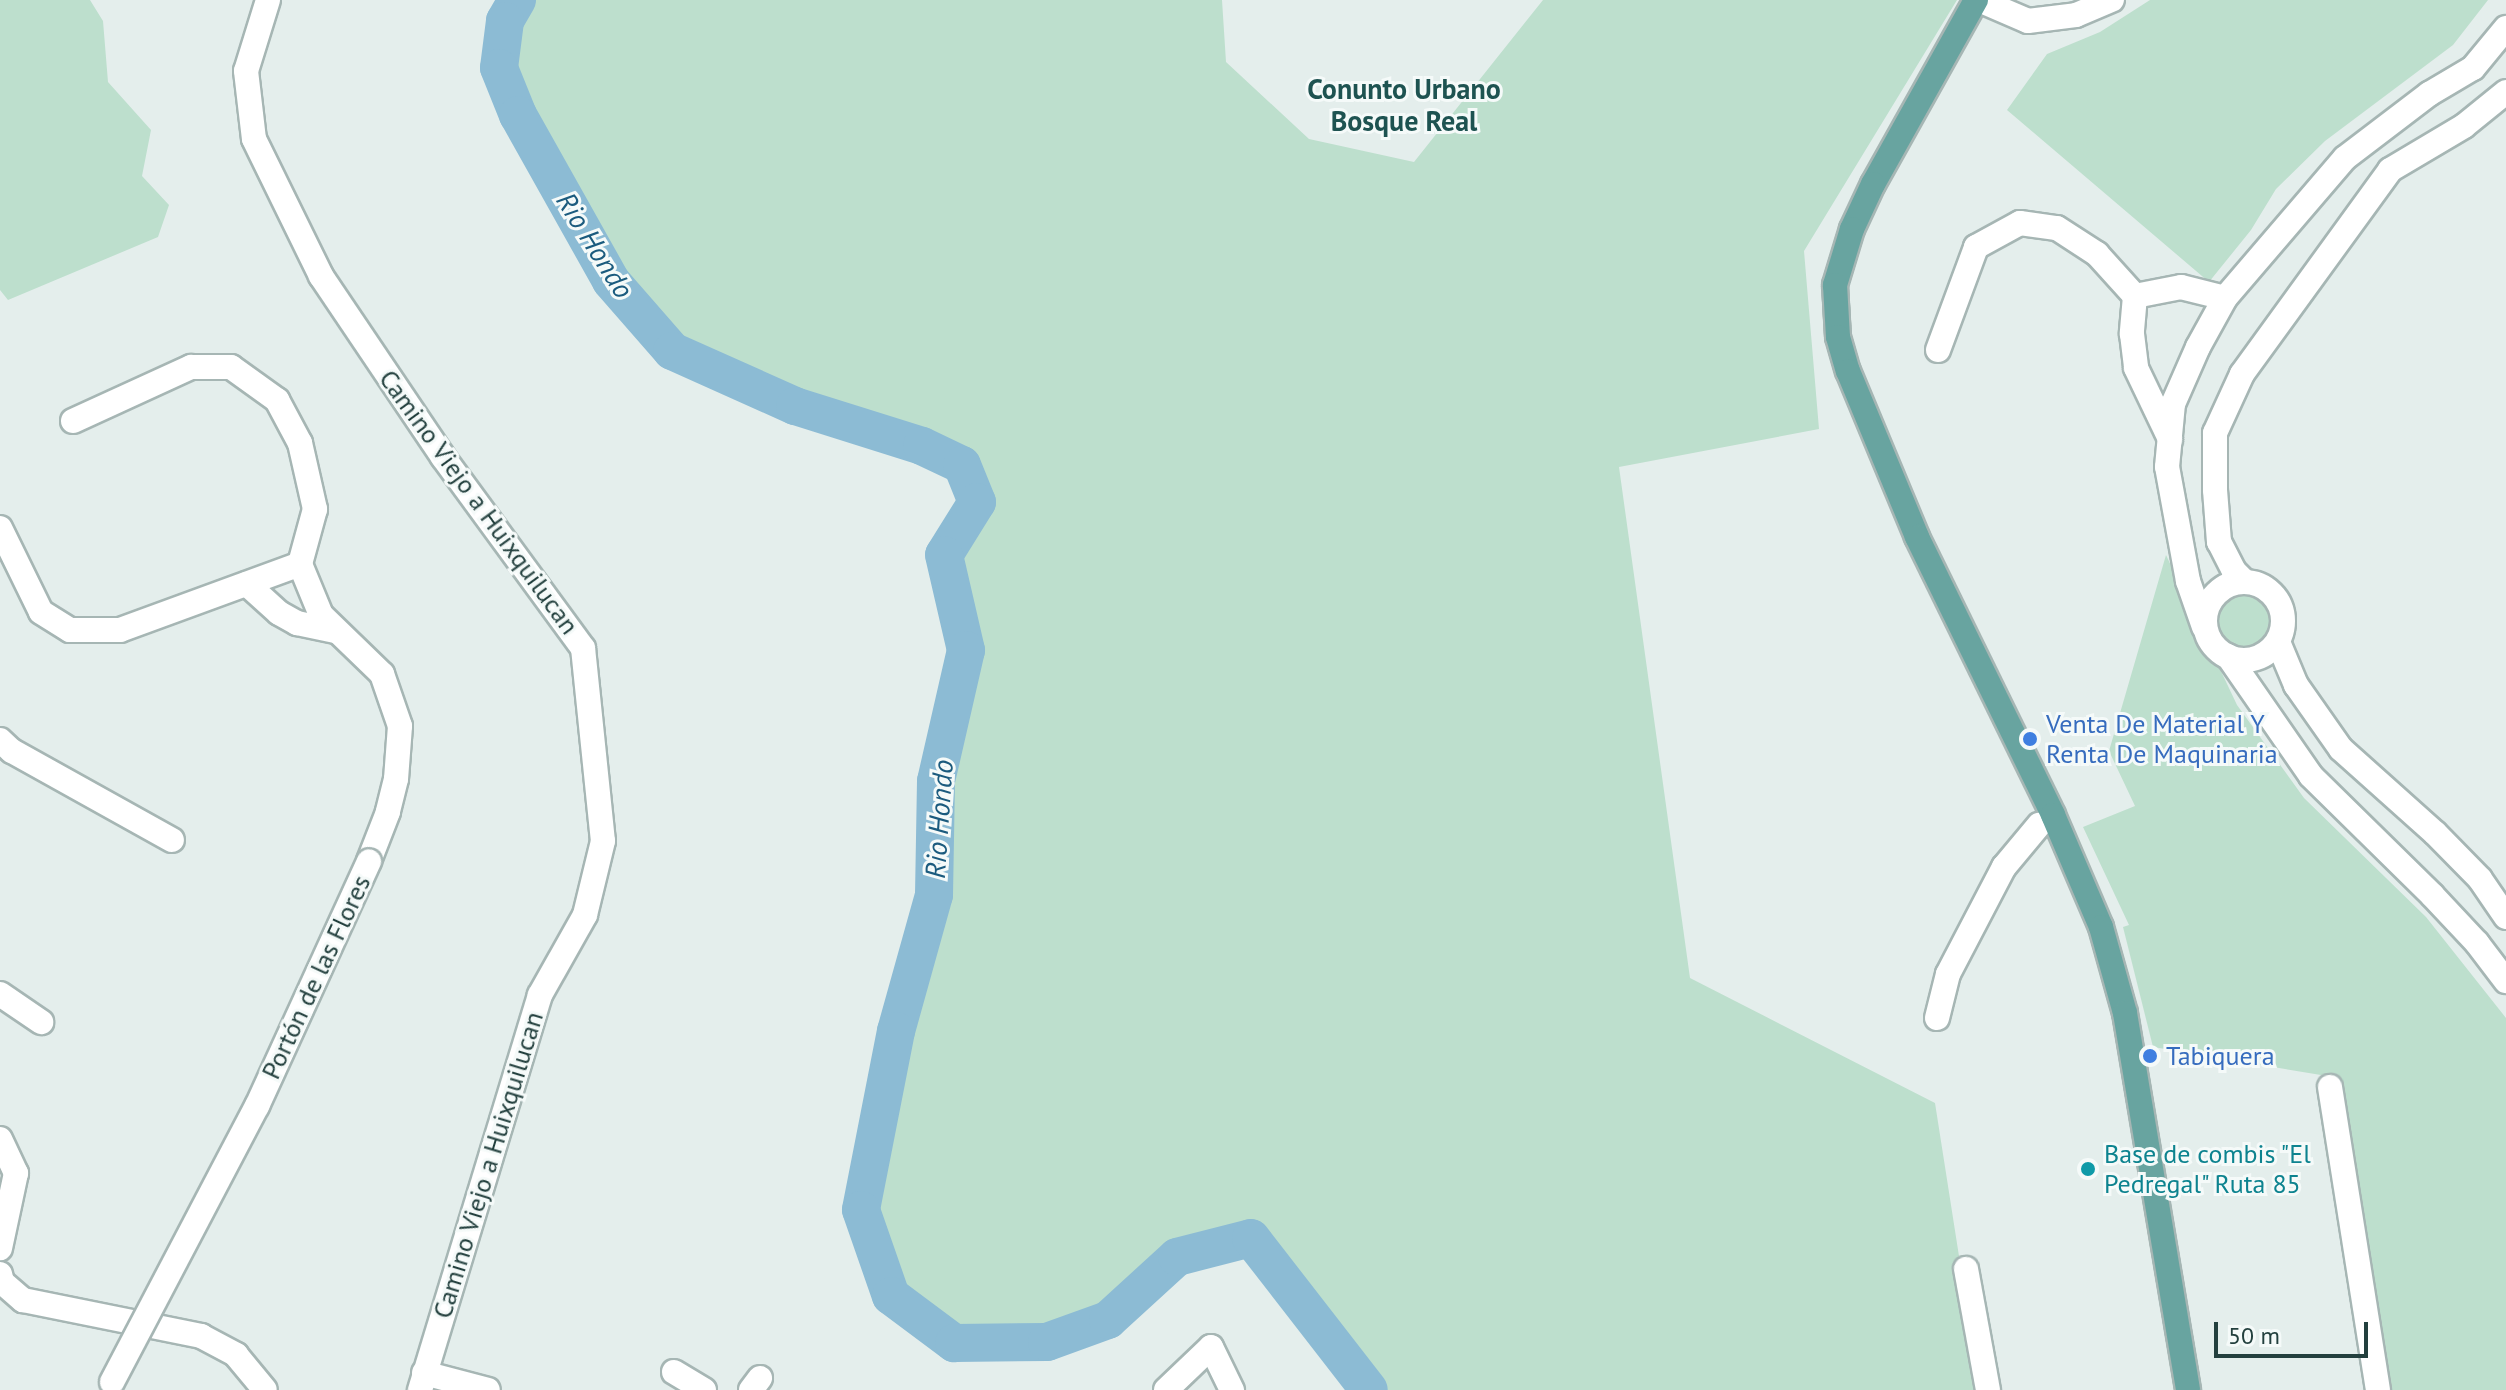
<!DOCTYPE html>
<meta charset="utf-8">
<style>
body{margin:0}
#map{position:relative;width:2506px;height:1390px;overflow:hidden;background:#e4eeec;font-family:"PT Sans",sans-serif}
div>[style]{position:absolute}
.green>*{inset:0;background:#bddfcd}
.round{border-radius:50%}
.river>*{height:38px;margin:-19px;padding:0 19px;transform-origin:19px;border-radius:19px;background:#8cbbd4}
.roads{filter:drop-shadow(2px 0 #a6b6b4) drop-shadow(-2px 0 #a6b6b4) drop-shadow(0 2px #a6b6b4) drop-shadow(0 -2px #a6b6b4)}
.street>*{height:24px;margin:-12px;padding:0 12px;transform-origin:12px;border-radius:12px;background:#fff}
.secondary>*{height:24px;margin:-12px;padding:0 12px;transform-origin:12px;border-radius:12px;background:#fff}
.secondary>.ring{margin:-12px;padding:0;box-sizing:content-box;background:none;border:24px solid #fff;border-radius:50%}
.primary>*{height:24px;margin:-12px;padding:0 12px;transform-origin:12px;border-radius:12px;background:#68a4a0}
.bridges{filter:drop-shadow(2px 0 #a6b6b4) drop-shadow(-2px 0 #a6b6b4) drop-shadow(0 2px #a6b6b4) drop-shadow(0 -2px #a6b6b4)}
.street-bridge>*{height:24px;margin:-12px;padding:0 12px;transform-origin:12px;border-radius:12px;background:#fff}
.dots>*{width:22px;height:22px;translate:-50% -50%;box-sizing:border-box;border:4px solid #f5faf9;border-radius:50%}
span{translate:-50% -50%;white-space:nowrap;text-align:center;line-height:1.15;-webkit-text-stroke:6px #f5faf9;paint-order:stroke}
.street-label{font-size:26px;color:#23403e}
.shop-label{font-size:26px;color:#366cbe}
.left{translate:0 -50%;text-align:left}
.culture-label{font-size:26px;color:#0d838f}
.neighbourhood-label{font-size:28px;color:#1e5351;font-weight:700}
.water-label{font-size:28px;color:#1b5b7e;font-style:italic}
.scale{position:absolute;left:2214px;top:1322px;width:154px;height:36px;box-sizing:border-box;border:4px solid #23403e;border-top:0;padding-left:10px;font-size:24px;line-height:28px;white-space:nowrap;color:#23403e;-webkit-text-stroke:6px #f5faf9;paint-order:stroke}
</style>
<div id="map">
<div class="green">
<div style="clip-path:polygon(0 0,90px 0,103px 21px,108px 82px,151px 130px,142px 176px,169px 205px,158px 237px,8px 300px,0 290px)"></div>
<div style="clip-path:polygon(531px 0,1222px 0,1226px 62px,1309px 139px,1414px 162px,1543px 0,1957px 0,1804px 251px,1819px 429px,1619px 467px,1690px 978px,1935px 1103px,1980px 1390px,1384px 1390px,1256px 1225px,1170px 1246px,1102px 1310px,1045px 1331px,958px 1331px,901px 1289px,874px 1209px,908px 1034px,946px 897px,948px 783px,978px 651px,957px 557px,990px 504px,972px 456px,926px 435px,799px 395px,679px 342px,621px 275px,530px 110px,512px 67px,517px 25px)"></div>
<div style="clip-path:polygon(2150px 0,2488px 0,2453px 45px,2325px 141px,2276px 189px,2251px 230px,2209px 282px,2007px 110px,2047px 54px,2100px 32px)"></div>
<div style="clip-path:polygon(2166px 555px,2237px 705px,2304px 798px,2426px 917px,2506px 1018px,2506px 1390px,2388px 1390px,2339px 1078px,2153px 1047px,2123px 927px,2129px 925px,2083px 827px,2135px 806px,2109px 751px)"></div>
<div class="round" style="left:2214px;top:591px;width:60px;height:60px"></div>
</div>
<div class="river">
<div style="left:517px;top:0;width:24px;rotate:120deg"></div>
<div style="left:505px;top:21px;width:47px;rotate:97.3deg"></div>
<div style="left:499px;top:68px;width:51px;rotate:68deg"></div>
<div style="left:518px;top:115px;width:190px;rotate:60.7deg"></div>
<div style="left:611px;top:281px;width:93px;rotate:48.9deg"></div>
<div style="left:672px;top:351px;width:135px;rotate:24.1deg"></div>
<div style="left:795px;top:406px;width:133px;rotate:17.5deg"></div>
<div style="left:922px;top:446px;width:44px;rotate:25.4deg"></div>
<div style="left:962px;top:465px;width:40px;rotate:68deg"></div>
<div style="left:977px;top:502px;width:62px;rotate:121.9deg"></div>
<div style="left:944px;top:555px;width:98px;rotate:77deg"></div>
<div style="left:966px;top:650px;width:134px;rotate:102.9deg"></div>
<div style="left:936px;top:781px;width:114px;rotate:91deg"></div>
<div style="left:934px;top:895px;width:141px;rotate:105.6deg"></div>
<div style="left:896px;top:1031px;width:182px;rotate:101.1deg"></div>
<div style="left:861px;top:1210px;width:91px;rotate:70.8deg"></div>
<div style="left:891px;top:1296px;width:79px;rotate:36.7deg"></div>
<div style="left:954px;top:1343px;width:93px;rotate:-0.6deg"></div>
<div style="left:1047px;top:1342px;width:65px;rotate:-19.8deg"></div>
<div style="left:1108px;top:1320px;width:93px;rotate:-42.4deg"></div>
<div style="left:1177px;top:1257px;width:76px;rotate:-14.4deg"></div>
<div style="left:1251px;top:1238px;width:192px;rotate:52.2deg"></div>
</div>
<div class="roads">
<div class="street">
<div style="left:1979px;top:0;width:53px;rotate:23.2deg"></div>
<div style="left:2028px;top:21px;width:48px;rotate:-7.1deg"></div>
<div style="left:2076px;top:15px;width:39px;rotate:-23deg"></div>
<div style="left:2135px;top:296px;width:47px;rotate:-11.1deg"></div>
<div style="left:2181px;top:287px;width:45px;rotate:14deg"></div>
<div style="left:1938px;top:350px;width:110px;rotate:-69.7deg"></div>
<div style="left:1976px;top:247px;width:50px;rotate:-28.6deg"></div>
<div style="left:2020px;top:223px;width:37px;rotate:8deg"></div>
<div style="left:2057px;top:228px;width:48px;rotate:33deg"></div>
<div style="left:2097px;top:254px;width:57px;rotate:47.9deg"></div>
<div style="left:2135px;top:296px;width:38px;rotate:95deg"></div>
<div style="left:2132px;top:334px;width:34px;rotate:83deg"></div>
<div style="left:2136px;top:368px;width:79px;rotate:64.4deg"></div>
<div style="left:73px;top:421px;width:130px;rotate:-24.6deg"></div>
<div style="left:191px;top:367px;width:40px"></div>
<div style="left:231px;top:367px;width:57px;rotate:35.7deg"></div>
<div style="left:277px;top:400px;width:49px;rotate:61.9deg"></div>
<div style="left:300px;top:443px;width:68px;rotate:77.2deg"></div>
<div style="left:315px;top:509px;width:57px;rotate:105.3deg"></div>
<div style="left:0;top:528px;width:93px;rotate:64deg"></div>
<div style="left:41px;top:612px;width:34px;rotate:32deg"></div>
<div style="left:70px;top:630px;width:50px"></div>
<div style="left:120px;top:630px;width:192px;rotate:-20.1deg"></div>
<div style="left:300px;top:564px;width:55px;rotate:67.6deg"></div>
<div style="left:321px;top:615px;width:85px;rotate:44deg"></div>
<div style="left:382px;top:674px;width:55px;rotate:70.9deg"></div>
<div style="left:400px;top:726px;width:53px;rotate:94.3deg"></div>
<div style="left:396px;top:779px;width:34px;rotate:104deg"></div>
<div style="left:388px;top:812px;width:53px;rotate:111.2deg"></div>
<div style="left:247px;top:584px;width:43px;rotate:42.2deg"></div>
<div style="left:279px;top:613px;width:21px;rotate:29deg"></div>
<div style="left:297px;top:623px;width:39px;rotate:12deg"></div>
<div style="left:0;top:740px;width:16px;rotate:43deg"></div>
<div style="left:12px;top:751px;width:183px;rotate:29.1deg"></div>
<div style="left:0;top:994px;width:50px;rotate:34.3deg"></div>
<div style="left:1937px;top:1018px;width:45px;rotate:-76deg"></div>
<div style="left:1948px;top:974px;width:121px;rotate:-62.4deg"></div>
<div style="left:2004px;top:867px;width:55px;rotate:-50.2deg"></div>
<div style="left:2330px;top:1087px;width:307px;rotate:81deg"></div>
<div style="left:0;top:1139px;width:38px;rotate:65deg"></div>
<div style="left:16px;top:1173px;width:77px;rotate:102deg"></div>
<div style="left:1966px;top:1269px;width:123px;rotate:79.7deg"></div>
<div style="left:0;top:1274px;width:8px;rotate:76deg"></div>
<div style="left:2px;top:1282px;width:28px;rotate:41deg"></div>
<div style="left:23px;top:1300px;width:182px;rotate:11.4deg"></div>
<div style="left:201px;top:1336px;width:40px;rotate:28deg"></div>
<div style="left:236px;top:1355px;width:45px;rotate:50.4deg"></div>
<div style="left:674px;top:1372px;width:35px;rotate:31deg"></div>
<div style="left:424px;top:1373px;width:66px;rotate:14.9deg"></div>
<div style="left:751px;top:1390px;width:15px;rotate:-53deg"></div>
<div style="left:1166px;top:1390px;width:62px;rotate:-43.7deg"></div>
<div style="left:1211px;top:1347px;width:48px;rotate:64deg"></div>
</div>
<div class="secondary">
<div style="left:268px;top:0;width:74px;rotate:107.2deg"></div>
<div style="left:246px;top:71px;width:68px;rotate:83.3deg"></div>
<div style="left:254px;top:139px;width:153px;rotate:63.9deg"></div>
<div style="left:321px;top:276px;width:218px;rotate:56deg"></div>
<div style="left:443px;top:457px;width:237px;rotate:53.8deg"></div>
<div style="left:583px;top:648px;width:194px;rotate:84.1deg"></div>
<div style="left:603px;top:841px;width:76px;rotate:103.7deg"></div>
<div style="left:585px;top:915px;width:92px;rotate:119.4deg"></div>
<div style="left:540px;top:995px;width:413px;rotate:106.9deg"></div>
<div class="ring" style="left:2205px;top:582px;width:54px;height:54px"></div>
<div style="left:2245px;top:582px;width:16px;rotate:-135deg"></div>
<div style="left:2234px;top:571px;width:33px;rotate:-117deg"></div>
<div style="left:2219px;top:542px;width:52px;rotate:-94.4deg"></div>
<div style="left:2215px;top:490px;width:57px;rotate:-90deg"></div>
<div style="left:2215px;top:433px;width:65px;rotate:-65.4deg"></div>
<div style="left:2242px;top:374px;width:252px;rotate:-54deg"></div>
<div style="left:2390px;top:170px;width:86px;rotate:-30.7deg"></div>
<div style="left:2464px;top:126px;width:54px;rotate:-39deg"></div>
<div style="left:2204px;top:627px;width:49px;rotate:-109.2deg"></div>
<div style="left:2188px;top:581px;width:116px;rotate:-100.4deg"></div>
<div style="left:2167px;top:467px;width:63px;rotate:-84.6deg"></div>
<div style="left:2173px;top:404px;width:62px;rotate:-66.3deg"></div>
<div style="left:2198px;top:347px;width:56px;rotate:-61.1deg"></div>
<div style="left:2225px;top:298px;width:184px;rotate:-49.4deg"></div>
<div style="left:2345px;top:158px;width:106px;rotate:-37.3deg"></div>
<div style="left:2429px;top:94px;width:51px;rotate:-30.6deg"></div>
<div style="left:2473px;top:68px;width:52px;rotate:-50.5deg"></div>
<div style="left:2278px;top:642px;width:47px;rotate:67.3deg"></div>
<div style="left:2296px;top:685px;width:78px;rotate:54.9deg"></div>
<div style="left:2341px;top:749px;width:126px;rotate:41.8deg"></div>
<div style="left:2435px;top:833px;width:64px;rotate:45.6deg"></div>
<div style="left:2480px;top:879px;width:46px;rotate:55.6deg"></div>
<div style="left:2228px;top:656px;width:146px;rotate:55.3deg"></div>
<div style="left:2311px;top:776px;width:170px;rotate:44.5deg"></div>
<div style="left:2432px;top:895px;width:66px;rotate:46.8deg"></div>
<div style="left:2477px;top:943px;width:48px;rotate:52.7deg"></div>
</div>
<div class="primary">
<div style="left:1976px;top:0;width:211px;rotate:119.2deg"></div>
<div style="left:1873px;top:184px;width:50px;rotate:115deg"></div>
<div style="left:1852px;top:229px;width:59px;rotate:106.9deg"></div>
<div style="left:1835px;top:285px;width:52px;rotate:86.7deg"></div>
<div style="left:1838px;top:337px;width:35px;rotate:74deg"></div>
<div style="left:1848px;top:371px;width:180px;rotate:67.4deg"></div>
<div style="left:1917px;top:537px;width:309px;rotate:63.9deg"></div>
<div style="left:2053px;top:815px;width:122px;rotate:66.8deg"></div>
<div style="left:2101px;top:927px;width:89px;rotate:74.4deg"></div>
<div style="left:2125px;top:1013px;width:382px;rotate:80.5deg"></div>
</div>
</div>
<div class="bridges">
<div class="street-bridge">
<div style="left:112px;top:1382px;width:312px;rotate:-62.3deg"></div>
<div style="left:257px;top:1106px;width:269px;rotate:-65.4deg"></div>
</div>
</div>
<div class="dots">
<div style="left:2030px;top:739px;background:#3f7fe0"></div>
<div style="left:2150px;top:1056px;background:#3f7fe0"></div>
<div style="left:2088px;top:1169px;background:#0f9aa8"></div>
</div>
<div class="street-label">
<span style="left:479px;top:502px;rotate:54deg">Camino Viejo a Huixquilucan</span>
<span style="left:316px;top:977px;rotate:-65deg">Portón de las Flores</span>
<span style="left:488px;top:1165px;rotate:-73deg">Camino Viejo a Huixquilucan</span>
</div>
<div class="shop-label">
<span class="left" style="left:2046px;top:739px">Venta De Material Y<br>Renta De Maquinaria</span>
<span class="left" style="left:2166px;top:1056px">Tabiquera</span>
</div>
<div class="culture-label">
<span class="left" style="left:2104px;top:1169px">Base de combis "El<br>Pedregal" Ruta 85</span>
</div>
<div class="neighbourhood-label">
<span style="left:1404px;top:105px">Conunto Urbano<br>Bosque Real</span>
</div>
<div class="water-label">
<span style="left:595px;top:245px;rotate:58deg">Rio Hondo</span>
<span style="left:939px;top:819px;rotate:-86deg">Rio Hondo</span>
</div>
<div class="scale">50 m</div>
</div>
